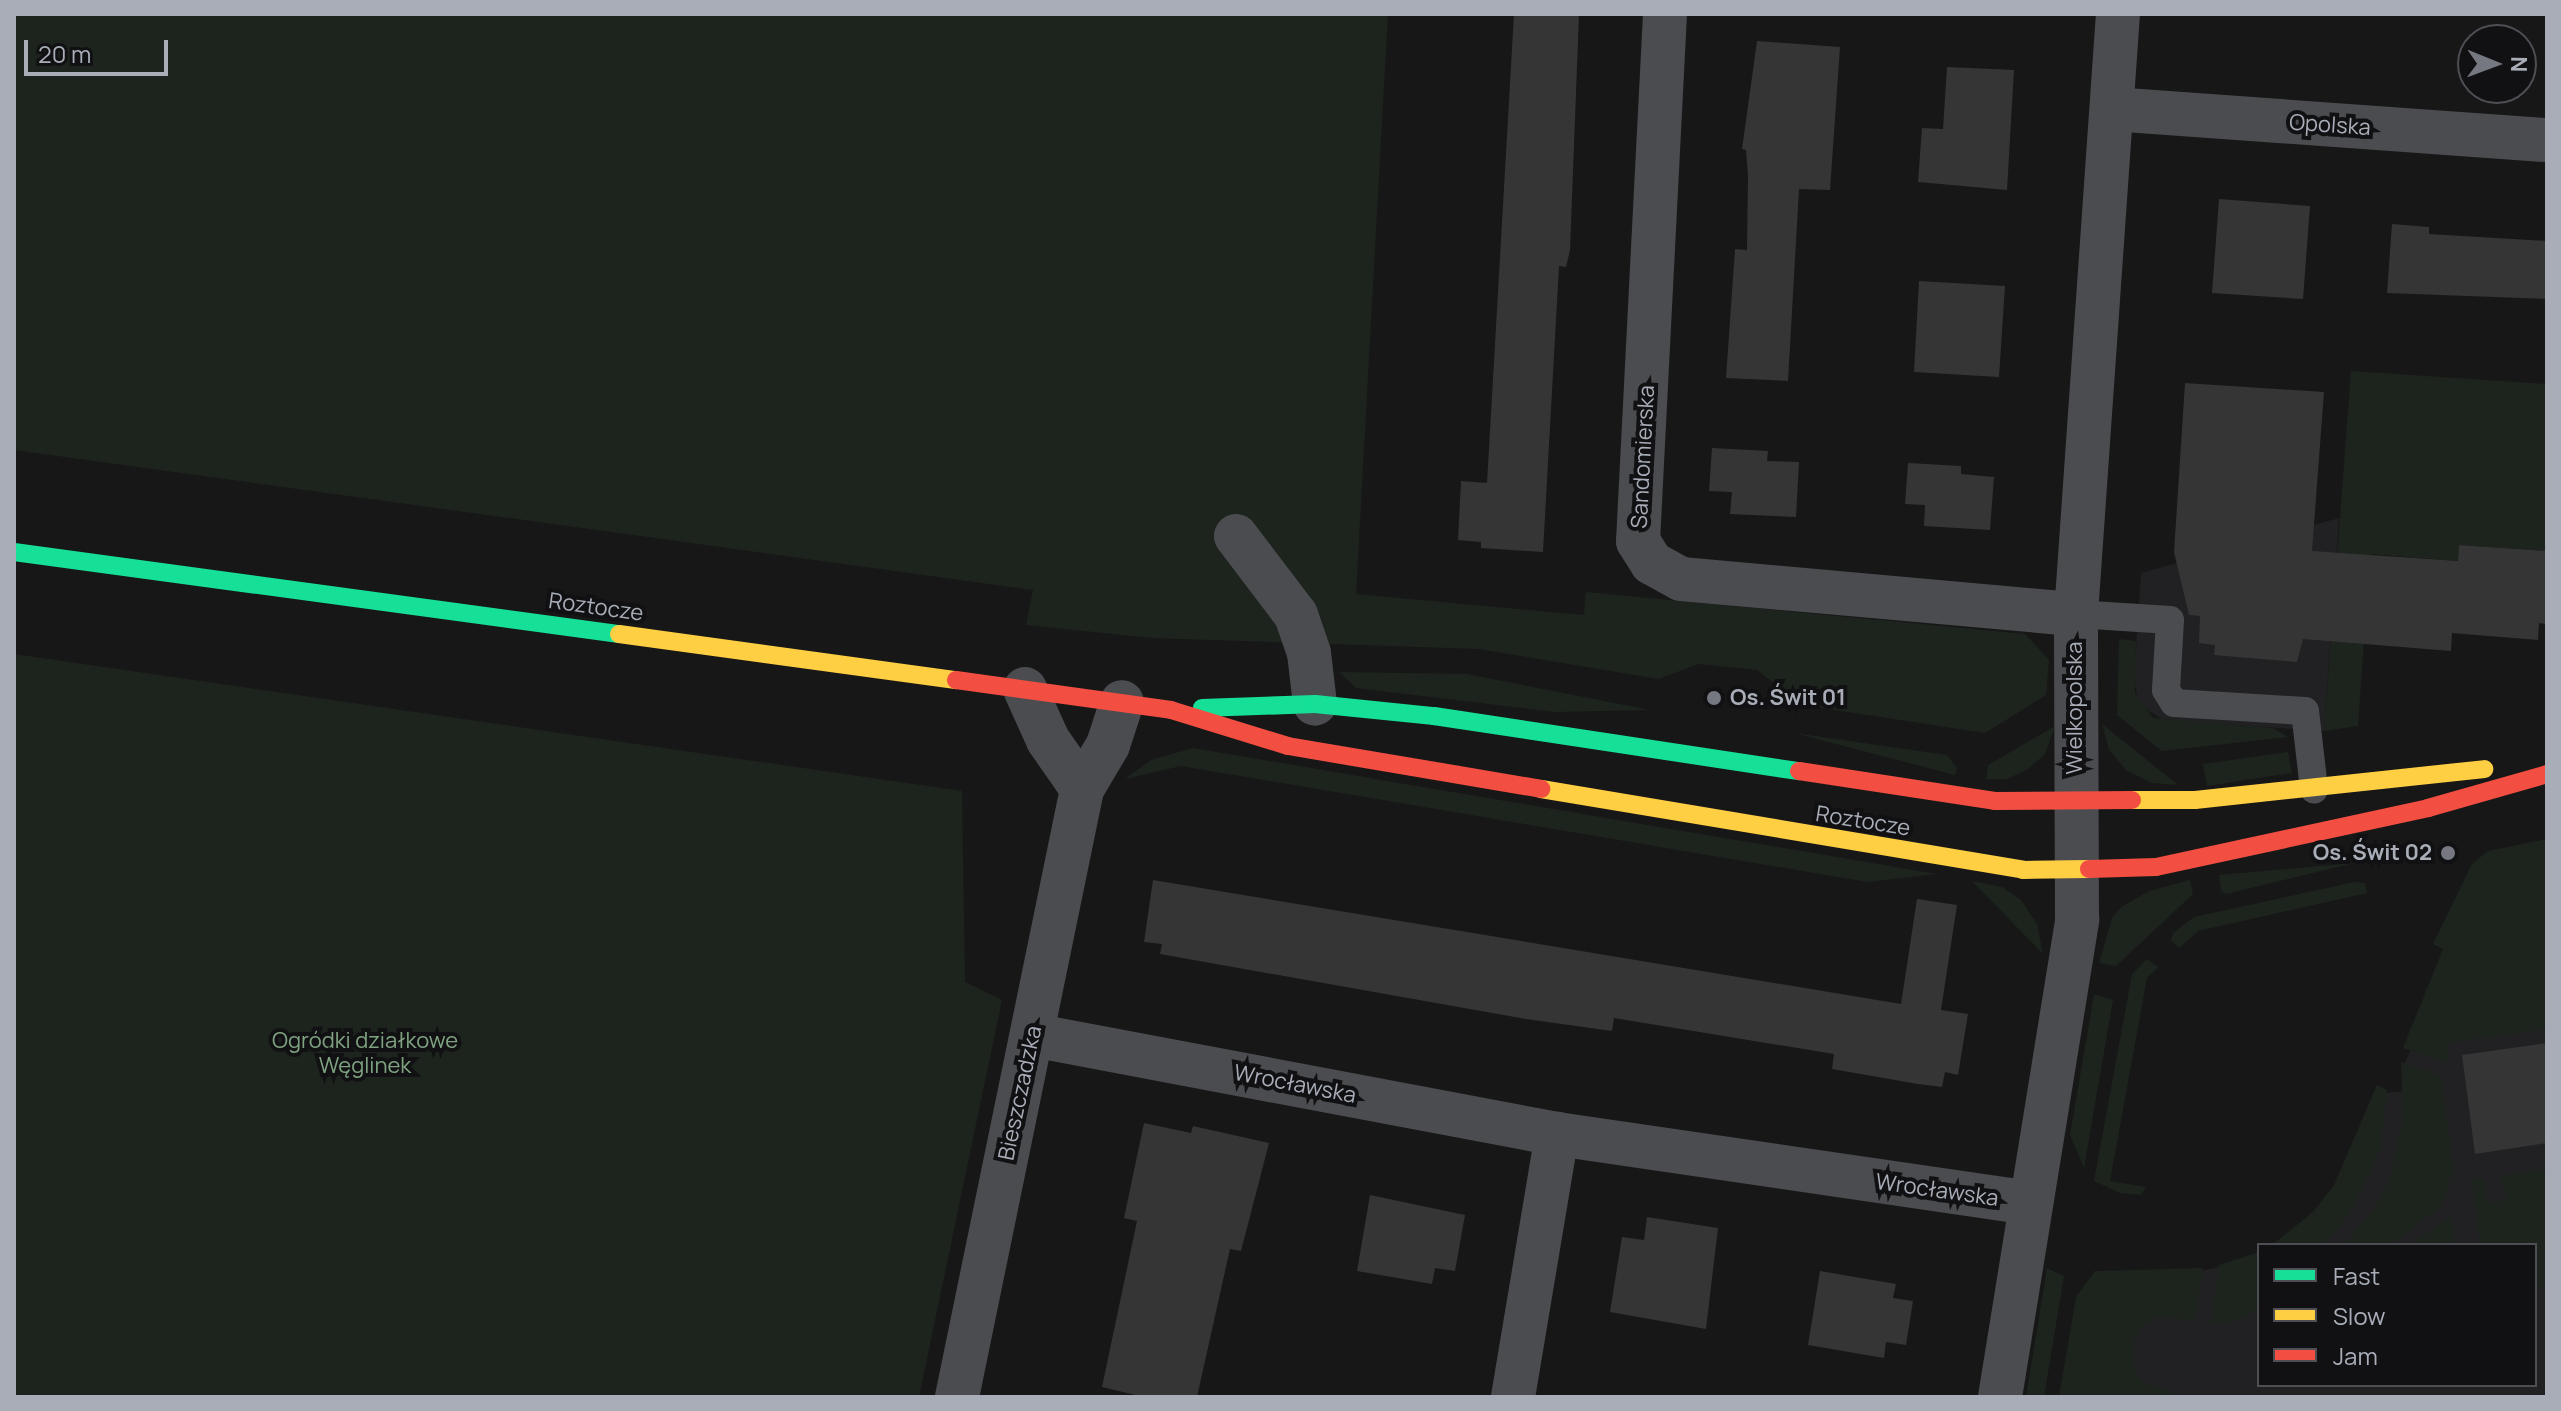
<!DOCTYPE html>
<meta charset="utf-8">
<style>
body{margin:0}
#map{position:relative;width:2561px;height:1411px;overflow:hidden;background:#171717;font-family:Manrope,sans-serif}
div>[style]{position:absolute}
.built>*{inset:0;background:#212123}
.green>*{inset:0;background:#1d241e}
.building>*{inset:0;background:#353536}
.lane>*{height:28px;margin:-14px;padding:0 14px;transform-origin:14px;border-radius:14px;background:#4b4c50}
.street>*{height:44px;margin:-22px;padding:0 22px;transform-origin:22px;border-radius:22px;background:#4b4c50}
.fast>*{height:18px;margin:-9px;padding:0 9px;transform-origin:9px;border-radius:9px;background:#16e098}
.slow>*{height:18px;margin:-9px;padding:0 9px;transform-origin:9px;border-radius:9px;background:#ffcf43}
.jam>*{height:18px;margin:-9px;padding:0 9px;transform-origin:9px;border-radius:9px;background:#f24e42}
.dots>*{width:22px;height:22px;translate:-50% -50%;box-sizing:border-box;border:4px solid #111113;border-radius:50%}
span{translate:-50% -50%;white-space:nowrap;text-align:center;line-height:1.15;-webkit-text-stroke:8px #111113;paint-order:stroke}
.street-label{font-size:22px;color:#a8adb8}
.poi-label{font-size:22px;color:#a8adb8;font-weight:700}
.left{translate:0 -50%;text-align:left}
.right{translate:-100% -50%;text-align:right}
.park-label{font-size:22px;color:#7fa381}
.frame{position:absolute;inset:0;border:16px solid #a8adb8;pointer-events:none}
.legend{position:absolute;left:2257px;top:1243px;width:280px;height:144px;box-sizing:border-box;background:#111113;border:2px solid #4d4f55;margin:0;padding:10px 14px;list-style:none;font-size:24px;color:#a8adb8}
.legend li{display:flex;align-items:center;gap:16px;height:40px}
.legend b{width:40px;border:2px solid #4d4f55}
.north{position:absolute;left:2457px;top:24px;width:80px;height:80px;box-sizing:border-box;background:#111113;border:2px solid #4d4f55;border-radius:50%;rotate:91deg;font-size:22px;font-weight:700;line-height:32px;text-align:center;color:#a8adb8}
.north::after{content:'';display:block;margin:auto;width:28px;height:36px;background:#757880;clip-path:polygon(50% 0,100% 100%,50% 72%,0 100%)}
.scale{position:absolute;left:24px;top:40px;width:144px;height:36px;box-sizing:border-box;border:4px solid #a8adb8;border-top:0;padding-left:10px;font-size:24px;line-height:28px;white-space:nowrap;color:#a8adb8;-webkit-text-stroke:6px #111113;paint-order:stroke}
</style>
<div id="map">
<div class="built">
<div style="clip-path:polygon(2339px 518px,2324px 731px,2164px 720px,2139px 705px,2134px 679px,2141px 573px)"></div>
<div style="clip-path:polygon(2547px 909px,2547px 1397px,2080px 1397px,2180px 1275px,2259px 1259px,2259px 1385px,2535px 1385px,2535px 1245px,2285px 1245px,2338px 1191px,2386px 1093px,2405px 1091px,2403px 1067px,2471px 919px)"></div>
</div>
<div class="green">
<div style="clip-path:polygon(14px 14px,1388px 14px,1356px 594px,1584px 615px,1586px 592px,2025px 634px,2049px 660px,2046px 695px,1985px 733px,1802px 705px,1757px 670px,1698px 664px,1659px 679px,1479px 649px,1152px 638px,1026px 625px,1033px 590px,14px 450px)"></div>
<div style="clip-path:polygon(2351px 371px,2547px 384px,2547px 533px,2545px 551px,2459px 545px,2458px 561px,2370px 554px,2358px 726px,2324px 731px)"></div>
<div style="clip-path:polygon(2119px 639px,2136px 641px,2135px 693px,2153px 718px,2273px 728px,2288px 737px,2162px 751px,2117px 715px)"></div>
<div style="clip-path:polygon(14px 654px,962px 791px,965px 982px,1002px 1000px,919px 1397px,14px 1397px)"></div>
<div style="clip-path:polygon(1339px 672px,1467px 674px,1650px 710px,1555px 712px,1356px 688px)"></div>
<div style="clip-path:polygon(2102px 724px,2178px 785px,2152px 783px,2126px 770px,2109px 750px)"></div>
<div style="clip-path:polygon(2055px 726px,2045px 754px,2028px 769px,2007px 779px,1986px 779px,1988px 765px)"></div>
<div style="clip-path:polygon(1794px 733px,1947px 755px,1957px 768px,1955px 775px)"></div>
<div style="clip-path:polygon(1193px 748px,1937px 874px,1868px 882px,1181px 766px,1125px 779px,1151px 760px)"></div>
<div style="clip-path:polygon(2288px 752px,2292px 773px,2207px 786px,2203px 764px)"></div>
<div style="clip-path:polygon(2547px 839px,2547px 1029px,2447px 1043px,2448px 1062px,2403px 1048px,2443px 949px,2433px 944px,2472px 864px,2488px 851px)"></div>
<div style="clip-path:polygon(2354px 863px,2226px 894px,2221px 891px,2219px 875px)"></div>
<div style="clip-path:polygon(2190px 880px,2193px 894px,2116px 966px,2099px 963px,2112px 918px,2121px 907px,2149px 891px)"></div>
<div style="clip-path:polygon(1972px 881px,2002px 887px,2021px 900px,2037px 924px,2043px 954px)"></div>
<div style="clip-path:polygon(2354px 882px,2365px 883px,2367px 893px,2198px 931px,2179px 948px,2171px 940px,2173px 933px,2194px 917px)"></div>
<div style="clip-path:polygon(2147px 959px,2158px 967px,2147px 978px,2110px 1181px,2146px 1187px,2141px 1195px,2120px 1193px,2094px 1181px,2132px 974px)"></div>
<div style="clip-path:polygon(2094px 994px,2113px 1000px,2084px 1168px,2070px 1135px)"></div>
<div style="clip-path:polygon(2401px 1062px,2441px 1075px,2455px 1177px,2449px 1177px,2449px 1192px,2438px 1209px,2390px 1245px,2344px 1245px,2372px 1212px,2390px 1178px,2403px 1118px)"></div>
<div style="clip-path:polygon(2377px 1085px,2387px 1090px,2381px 1148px,2349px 1215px,2322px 1245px,2272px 1245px,2313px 1212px,2334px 1185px)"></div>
<div style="clip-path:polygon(2547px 1169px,2547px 1286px,2535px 1288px,2535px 1245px,2480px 1245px,2472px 1179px,2484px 1178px,2487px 1202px,2508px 1200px,2500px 1176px)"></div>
<div style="clip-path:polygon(2451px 1216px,2455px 1245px,2411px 1245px,2442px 1222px)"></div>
<div style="clip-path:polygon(2259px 1252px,2259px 1309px,2233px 1322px,2211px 1323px,2219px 1265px)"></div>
<div style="clip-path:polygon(2047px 1268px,2064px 1276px,2044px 1397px,2026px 1397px)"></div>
<div style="clip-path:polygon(2203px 1268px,2195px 1320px,2156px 1318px,2145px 1323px,2132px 1345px,2136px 1373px,2146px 1384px,2183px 1397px,2059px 1397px,2076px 1297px,2095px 1271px)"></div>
</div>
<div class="building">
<div style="clip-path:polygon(1514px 14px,1579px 14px,1570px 250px,1566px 267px,1559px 266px,1543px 552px,1481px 548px,1481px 542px,1458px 540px,1461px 481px,1487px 483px)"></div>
<div style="clip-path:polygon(1757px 41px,1840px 47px,1830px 190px,1799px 189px,1788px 381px,1726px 378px,1735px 249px,1747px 250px,1748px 175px,1746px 150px,1742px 149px)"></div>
<div style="clip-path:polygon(1947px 67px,2014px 70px,2007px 190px,1918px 182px,1922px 128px,1943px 129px)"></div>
<div style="clip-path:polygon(2219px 199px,2310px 206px,2303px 299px,2212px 293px)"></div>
<div style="clip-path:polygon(2392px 224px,2429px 227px,2429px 234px,2547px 241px,2547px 299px,2387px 293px)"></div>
<div style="clip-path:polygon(1919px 281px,2005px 286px,1999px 377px,1914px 372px)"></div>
<div style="clip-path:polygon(2185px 383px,2324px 392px,2312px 551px,2458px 561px,2459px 545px,2547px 551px,2547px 624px,2539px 623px,2538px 640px,2452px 633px,2451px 651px,2303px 639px,2297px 662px,2214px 655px,2215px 645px,2199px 643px,2200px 616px,2189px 615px,2174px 552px)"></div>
<div style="clip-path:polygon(1712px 448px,1768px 451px,1767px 461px,1799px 462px,1796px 517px,1730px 514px,1732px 492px,1709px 491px)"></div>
<div style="clip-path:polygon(1908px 463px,1961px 466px,1961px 474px,1994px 477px,1990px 530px,1924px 526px,1925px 505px,1905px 504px)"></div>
<div style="clip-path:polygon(1153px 880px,1901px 1004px,1917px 899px,1957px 905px,1941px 1010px,1968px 1014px,1958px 1075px,1945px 1072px,1942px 1087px,1918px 1084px,1832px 1069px,1834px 1054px,1614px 1018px,1612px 1031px,1526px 1019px,1160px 954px,1162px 944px,1144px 942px)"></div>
<div style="clip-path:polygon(2547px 1043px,2547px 1143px,2475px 1154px,2462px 1055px)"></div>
<div style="clip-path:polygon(1144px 1123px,1191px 1133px,1193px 1126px,1269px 1143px,1241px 1251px,1230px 1249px,1197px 1397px,1144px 1397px,1102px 1387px,1137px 1221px,1124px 1218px)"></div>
<div style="clip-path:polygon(1370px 1195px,1465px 1215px,1455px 1271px,1435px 1268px,1432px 1284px,1357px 1271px)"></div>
<div style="clip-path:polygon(1647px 1217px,1718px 1228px,1706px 1329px,1610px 1312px,1622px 1237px,1644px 1240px)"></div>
<div style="clip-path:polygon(1820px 1271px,1896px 1284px,1893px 1298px,1913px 1301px,1906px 1345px,1886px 1342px,1884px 1358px,1808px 1345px)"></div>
</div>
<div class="lane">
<div style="left:2076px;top:614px;width:94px;rotate:3.7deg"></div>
<div style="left:2170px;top:620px;width:70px;rotate:93.3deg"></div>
<div style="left:2166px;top:690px;width:15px;rotate:58deg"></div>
<div style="left:2174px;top:703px;width:131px;rotate:3.5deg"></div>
<div style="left:2305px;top:711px;width:79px;rotate:83.4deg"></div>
</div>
<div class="street">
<div style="left:1665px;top:14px;width:528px;rotate:92.93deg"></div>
<div style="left:1638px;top:541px;width:26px;rotate:58deg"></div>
<div style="left:1652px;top:563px;width:33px;rotate:29deg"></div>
<div style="left:1681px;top:579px;width:397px;rotate:5.1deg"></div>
<div style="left:2112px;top:109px;width:436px;rotate:4.1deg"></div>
<div style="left:1236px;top:536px;width:99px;rotate:52.8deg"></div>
<div style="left:1296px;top:615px;width:40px;rotate:71.1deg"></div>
<div style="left:1309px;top:653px;width:51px;rotate:83.3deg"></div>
<div style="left:1025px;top:689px;width:56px;rotate:65.7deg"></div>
<div style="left:1048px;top:740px;width:60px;rotate:55.2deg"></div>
<div style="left:1032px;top:1035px;width:534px;rotate:10.68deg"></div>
<div style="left:1557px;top:1134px;width:479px;rotate:8.3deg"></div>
<div style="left:957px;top:1397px;width:621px;rotate:-78.38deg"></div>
<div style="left:1082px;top:789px;width:51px;rotate:-59.4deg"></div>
<div style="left:1108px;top:745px;width:45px;rotate:-72deg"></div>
<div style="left:1513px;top:1397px;width:267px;rotate:-80.5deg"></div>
<div style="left:2000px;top:1397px;width:484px;rotate:-80.8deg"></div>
<div style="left:2077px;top:919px;width:305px;rotate:-90.2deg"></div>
<div style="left:2076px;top:614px;width:601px;rotate:-86deg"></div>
</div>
<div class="fast">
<div style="left:14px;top:552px;width:611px;rotate:7.72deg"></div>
<div style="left:1202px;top:708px;width:113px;rotate:-2deg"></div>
<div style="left:1315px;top:704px;width:120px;rotate:5.8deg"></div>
<div style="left:1434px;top:716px;width:369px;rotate:8.6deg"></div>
</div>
<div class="slow">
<div style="left:619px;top:634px;width:340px;rotate:7.8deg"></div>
<div style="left:1541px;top:789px;width:489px;rotate:9.5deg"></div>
<div style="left:2023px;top:870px;width:66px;rotate:-0.9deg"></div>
<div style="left:2132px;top:800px;width:63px"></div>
<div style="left:2195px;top:800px;width:291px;rotate:-6.1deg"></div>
</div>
<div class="jam">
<div style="left:956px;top:680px;width:217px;rotate:7.9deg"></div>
<div style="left:1171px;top:710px;width:122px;rotate:17.1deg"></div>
<div style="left:1288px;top:746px;width:257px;rotate:9.6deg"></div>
<div style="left:1799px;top:771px;width:198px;rotate:8.7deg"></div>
<div style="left:1995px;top:801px;width:137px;rotate:-0.4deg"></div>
<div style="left:2089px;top:869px;width:67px;rotate:-1.7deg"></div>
<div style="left:2156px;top:867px;width:278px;rotate:-12.2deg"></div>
<div style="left:2428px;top:808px;width:124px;rotate:-15.9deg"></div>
</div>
<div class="dots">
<div style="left:1714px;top:698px;background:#757880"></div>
<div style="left:2448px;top:853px;background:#757880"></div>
</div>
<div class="street-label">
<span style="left:2330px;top:125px;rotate:4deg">Opolska</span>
<span style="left:1643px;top:457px;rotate:-87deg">Sandomierska</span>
<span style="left:596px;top:607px;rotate:8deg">Roztocze</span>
<span style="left:2075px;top:708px;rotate:-90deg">Wielkopolska</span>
<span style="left:1863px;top:821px;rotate:9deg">Roztocze</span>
<span style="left:1295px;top:1084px;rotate:11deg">Wrocławska</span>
<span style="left:1020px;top:1093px;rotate:-78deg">Bieszczadzka</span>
<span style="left:1937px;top:1190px;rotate:8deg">Wrocławska</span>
</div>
<div class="poi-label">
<span class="left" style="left:1730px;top:698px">Os. Świt 01</span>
<span class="right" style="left:2432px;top:853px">Os. Świt 02</span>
</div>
<div class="park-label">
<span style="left:365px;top:1053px">Ogródki działkowe<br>Węglinek</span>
</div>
<div class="frame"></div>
<ul class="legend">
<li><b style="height:10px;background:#16e098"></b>Fast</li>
<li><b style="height:10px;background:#ffcf43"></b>Slow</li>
<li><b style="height:10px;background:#f24e42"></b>Jam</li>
</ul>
<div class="north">N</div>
<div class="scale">20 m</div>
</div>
